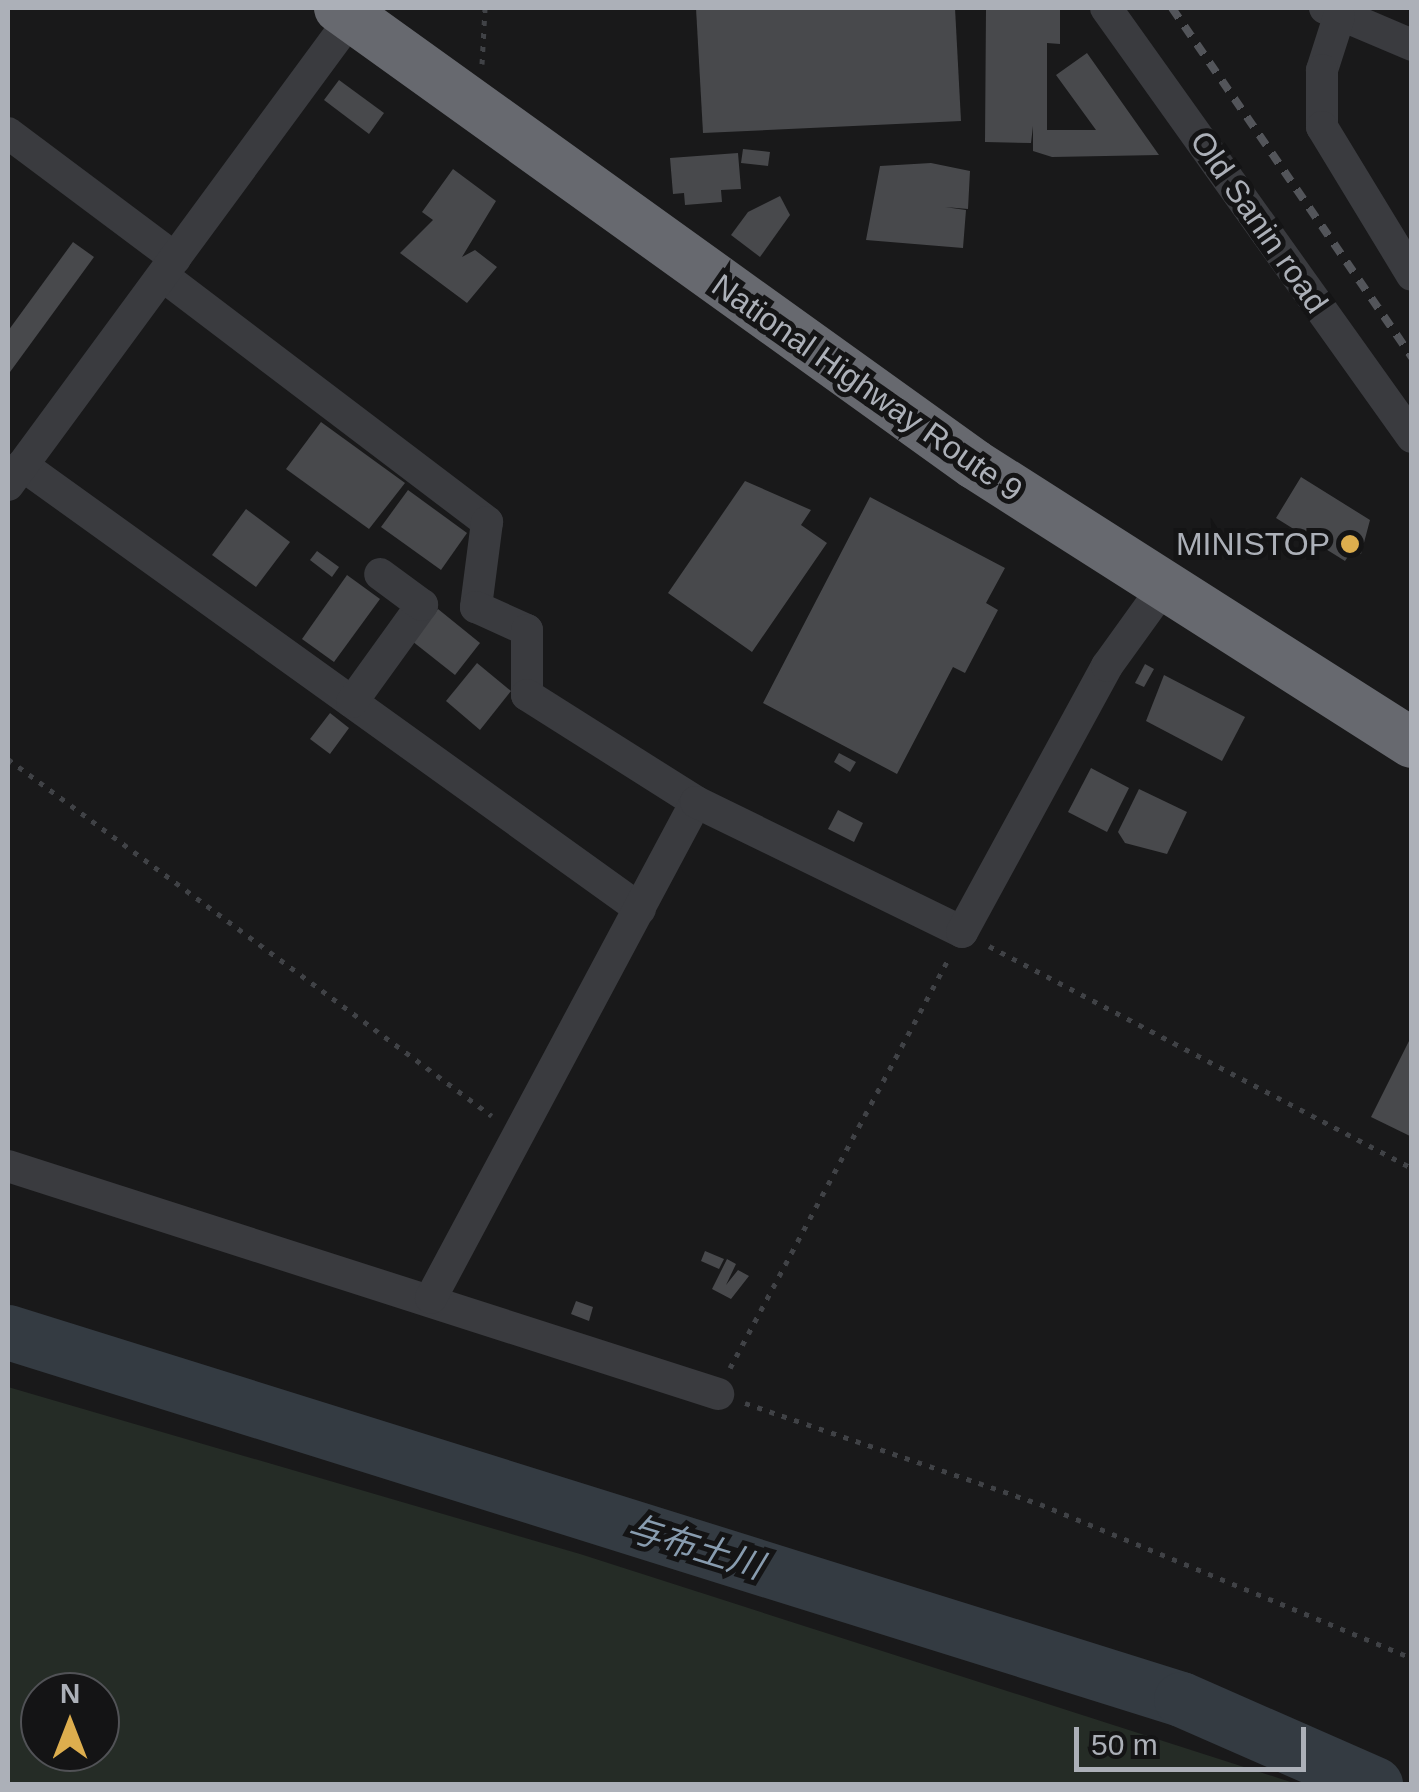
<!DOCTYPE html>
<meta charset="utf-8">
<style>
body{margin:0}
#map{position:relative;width:1419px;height:1792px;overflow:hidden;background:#19191a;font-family:Arial,"Noto Sans JP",sans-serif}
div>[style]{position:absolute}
.green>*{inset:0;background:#252c26}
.river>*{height:55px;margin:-27.5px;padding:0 27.5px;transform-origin:27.5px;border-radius:27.5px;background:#343b42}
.building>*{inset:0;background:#48494c}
.path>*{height:5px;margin-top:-2.5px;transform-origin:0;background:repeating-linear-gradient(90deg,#404246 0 5px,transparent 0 13px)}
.minor>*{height:32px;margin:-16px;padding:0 16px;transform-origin:16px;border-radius:16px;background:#3a3b3f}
.highway>*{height:50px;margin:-25px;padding:0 25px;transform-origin:25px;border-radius:25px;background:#67696f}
.rail>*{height:8px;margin-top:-4px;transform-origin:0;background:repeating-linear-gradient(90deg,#53555a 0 12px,transparent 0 22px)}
.dots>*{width:28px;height:28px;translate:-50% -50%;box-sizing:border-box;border:5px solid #141415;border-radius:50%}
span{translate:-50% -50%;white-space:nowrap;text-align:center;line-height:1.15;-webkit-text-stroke:10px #141415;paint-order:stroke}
.street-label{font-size:32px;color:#acb0b8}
.poi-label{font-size:32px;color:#acb0b8}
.right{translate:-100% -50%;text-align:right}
.water-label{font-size:35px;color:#889caf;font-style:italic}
.frame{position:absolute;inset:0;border:10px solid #acb0b8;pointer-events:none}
.north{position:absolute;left:20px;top:1672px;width:100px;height:100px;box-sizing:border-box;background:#141415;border:2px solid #515256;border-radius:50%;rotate:0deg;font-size:28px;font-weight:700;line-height:40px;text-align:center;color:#acb0b8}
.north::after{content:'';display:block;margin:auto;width:35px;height:45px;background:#ddae4e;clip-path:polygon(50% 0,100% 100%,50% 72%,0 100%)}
.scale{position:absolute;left:1074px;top:1727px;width:232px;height:45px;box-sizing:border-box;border:5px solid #acb0b8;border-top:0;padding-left:12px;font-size:30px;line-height:35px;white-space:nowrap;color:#acb0b8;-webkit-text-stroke:8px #141415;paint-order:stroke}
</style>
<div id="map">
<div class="green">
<div style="clip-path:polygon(evenodd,8px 1387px,580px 1554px,1297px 1784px,8px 1784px,8px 1387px,40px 1692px,100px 1692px,100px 1752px,40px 1752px,40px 1692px)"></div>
</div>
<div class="river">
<div style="left:8px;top:1332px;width:1229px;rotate:17.37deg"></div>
<div style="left:1181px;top:1699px;width:212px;rotate:23.7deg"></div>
</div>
<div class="building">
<div style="clip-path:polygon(696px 8px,955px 8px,961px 121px,703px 133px)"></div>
<div style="clip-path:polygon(986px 8px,1060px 8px,1060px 44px,1047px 43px,1047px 130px,1096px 130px,1056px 75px,1087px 53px,1159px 155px,1052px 157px,1033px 151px,1033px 126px,1031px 143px,985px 142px)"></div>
<div style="clip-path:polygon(339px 80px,384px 113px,369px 134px,324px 100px)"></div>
<div style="clip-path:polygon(743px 149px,770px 152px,768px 166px,741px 163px)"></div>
<div style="clip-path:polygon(738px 153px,741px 189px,721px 190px,722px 202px,685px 205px,684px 193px,673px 194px,670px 158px)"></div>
<div style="clip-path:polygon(931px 163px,970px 171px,968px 209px,945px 207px,966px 210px,963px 248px,866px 240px,880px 166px)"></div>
<div style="clip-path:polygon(453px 169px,496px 201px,462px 257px,475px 250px,497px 267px,467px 303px,400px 253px,433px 220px,422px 212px)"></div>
<div style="clip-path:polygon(780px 196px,790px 215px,760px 257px,731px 235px,748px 212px)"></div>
<div style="clip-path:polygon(73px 242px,94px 257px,10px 372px,8px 331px)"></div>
<div style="clip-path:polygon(321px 422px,405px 483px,369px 529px,286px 469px)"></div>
<div style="clip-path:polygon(1301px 477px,1370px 520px,1361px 554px,1353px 549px,1345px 561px,1276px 518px)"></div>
<div style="clip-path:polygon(745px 481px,811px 510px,801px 525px,827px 543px,752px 652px,668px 593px)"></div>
<div style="clip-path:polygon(408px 490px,467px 533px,441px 570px,381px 527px)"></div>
<div style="clip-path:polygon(870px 497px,1005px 568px,986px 603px,998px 610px,965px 673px,953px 667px,897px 774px,763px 703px)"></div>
<div style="clip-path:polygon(246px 509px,290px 542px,256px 587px,212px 555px)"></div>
<div style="clip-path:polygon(317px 551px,339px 567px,332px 577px,310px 560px)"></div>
<div style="clip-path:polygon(347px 575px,380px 599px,334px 662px,302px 639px)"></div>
<div style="clip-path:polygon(438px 609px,480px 643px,455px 675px,412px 641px)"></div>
<div style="clip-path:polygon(477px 663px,511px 691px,480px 730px,446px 701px)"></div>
<div style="clip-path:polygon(1145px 664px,1154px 669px,1144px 687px,1135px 683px)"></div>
<div style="clip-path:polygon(1164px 675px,1245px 717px,1222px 761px,1146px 721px)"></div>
<div style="clip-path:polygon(330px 713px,349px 728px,330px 754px,310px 739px)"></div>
<div style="clip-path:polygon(839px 753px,856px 762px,850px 772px,834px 762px)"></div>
<div style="clip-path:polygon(1091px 768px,1129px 788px,1107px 832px,1068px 812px)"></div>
<div style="clip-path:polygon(1139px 789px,1187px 812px,1167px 854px,1125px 843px,1118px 832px)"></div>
<div style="clip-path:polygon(838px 810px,863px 823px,854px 842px,828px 829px)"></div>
<div style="clip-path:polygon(1412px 1035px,1412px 1137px,1371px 1117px)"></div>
<div style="clip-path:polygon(705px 1251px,724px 1259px,719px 1269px,701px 1261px)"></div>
<div style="clip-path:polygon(727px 1259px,736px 1264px,726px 1285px,738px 1270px,749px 1276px,731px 1299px,712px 1289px)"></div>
<div style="clip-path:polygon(576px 1301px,593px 1307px,589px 1321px,571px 1314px)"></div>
</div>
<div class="path">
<div style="left:482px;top:64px;width:56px;rotate:-86.9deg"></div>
<div style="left:8px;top:759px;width:601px;rotate:36.41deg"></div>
<div style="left:989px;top:946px;width:478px;rotate:27.7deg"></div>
<div style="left:730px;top:1368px;width:463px;rotate:-61.9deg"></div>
<div style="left:745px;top:1403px;width:312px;rotate:18.9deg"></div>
<div style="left:1040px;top:1504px;width:403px;rotate:22.5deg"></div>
</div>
<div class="minor">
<div style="left:1106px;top:8px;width:527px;rotate:54.5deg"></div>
<div style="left:1325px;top:8px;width:95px;rotate:23deg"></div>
<div style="left:1339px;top:17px;width:56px;rotate:107.8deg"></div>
<div style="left:1322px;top:70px;width:57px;rotate:90deg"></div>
<div style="left:1322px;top:127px;width:173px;rotate:58.7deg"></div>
<div style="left:8px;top:133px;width:209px;rotate:36.8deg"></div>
<div style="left:163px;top:276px;width:407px;rotate:37.2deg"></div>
<div style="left:487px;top:522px;width:86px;rotate:97.4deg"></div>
<div style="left:476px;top:607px;width:56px;rotate:24.3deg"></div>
<div style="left:527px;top:630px;width:65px;rotate:90deg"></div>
<div style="left:527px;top:695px;width:200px;rotate:32.3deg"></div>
<div style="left:22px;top:465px;width:761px;rotate:35.7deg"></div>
<div style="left:8px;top:485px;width:581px;rotate:-53.68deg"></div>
<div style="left:352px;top:702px;width:120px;rotate:-54.2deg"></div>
<div style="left:422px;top:605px;width:52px;rotate:-143.6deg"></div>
<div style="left:8px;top:1166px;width:746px;rotate:17.8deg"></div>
<div style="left:431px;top:1298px;width:562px;rotate:-61.89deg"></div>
<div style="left:696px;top:802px;width:296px;rotate:26deg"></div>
<div style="left:962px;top:932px;width:303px;rotate:-61.4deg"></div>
<div style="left:1107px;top:666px;width:96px;rotate:-54.3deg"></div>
</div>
<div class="highway">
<div style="left:339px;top:8px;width:782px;rotate:35.68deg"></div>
<div style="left:974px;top:464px;width:519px;rotate:32.5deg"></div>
</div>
<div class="rail">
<div style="left:1172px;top:8px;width:424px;rotate:55.5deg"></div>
</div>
<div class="dots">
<div style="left:1350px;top:544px;background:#ddae4e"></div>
</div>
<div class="street-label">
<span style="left:1259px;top:222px;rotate:55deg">Old Sanin road</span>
<span style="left:867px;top:388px;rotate:35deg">National Highway Route 9</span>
</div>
<div class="poi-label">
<span class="right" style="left:1330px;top:544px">MINISTOP</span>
</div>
<div class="water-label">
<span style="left:695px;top:1547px;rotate:17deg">与布土川</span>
</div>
<div class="frame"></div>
<div class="north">N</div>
<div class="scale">50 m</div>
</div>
